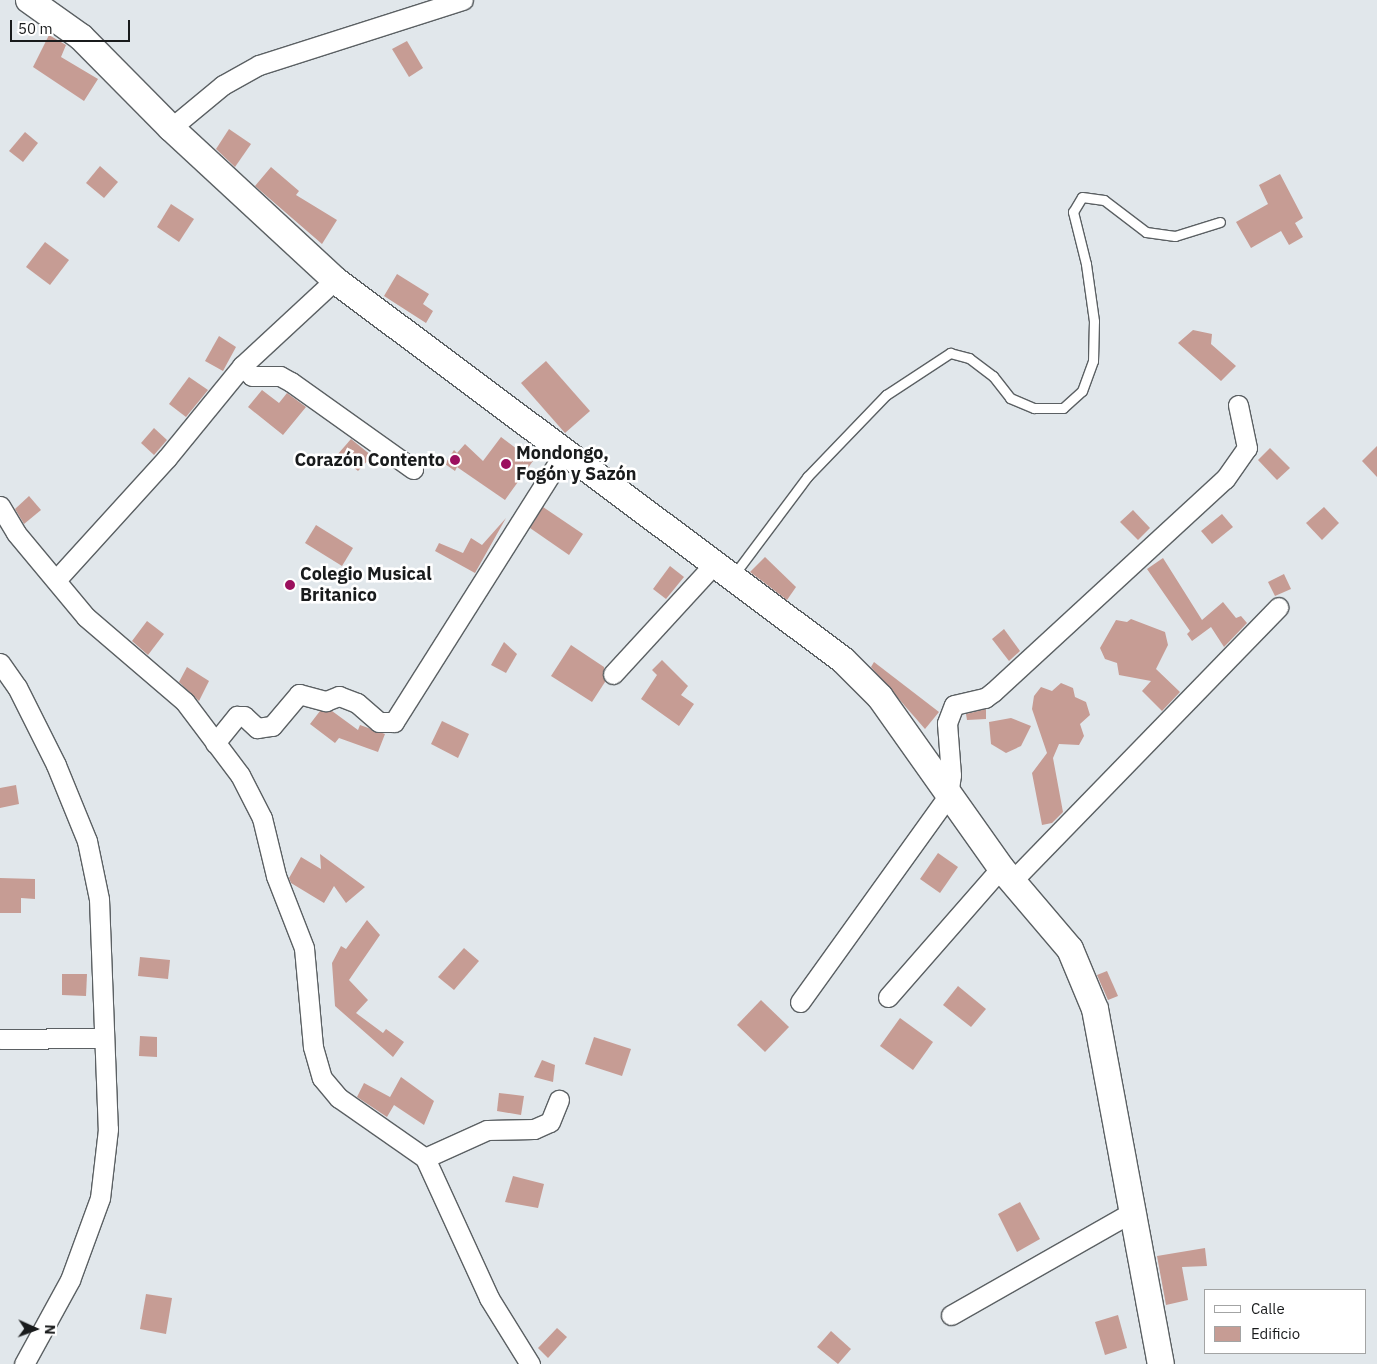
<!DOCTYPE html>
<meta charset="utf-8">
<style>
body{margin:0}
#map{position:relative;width:1377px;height:1364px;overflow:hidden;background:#e1e7eb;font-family:"IBM Plex Sans",sans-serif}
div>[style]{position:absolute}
.building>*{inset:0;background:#c69c94}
.roads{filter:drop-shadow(1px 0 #5b6063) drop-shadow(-1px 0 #5b6063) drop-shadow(0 1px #5b6063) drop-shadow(0 -1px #5b6063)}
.lane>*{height:9px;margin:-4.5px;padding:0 4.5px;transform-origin:4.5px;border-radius:4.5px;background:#fff}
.street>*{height:19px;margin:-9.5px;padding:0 9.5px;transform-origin:9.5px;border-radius:9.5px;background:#fff}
.secondary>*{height:26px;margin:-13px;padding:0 13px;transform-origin:13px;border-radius:13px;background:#fff}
.dots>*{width:14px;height:14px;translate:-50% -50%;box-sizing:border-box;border:2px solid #fff;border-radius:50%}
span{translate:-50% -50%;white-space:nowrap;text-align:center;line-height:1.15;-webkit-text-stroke:5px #fff;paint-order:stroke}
.poi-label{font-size:18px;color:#191b1c;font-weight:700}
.left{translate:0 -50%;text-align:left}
.right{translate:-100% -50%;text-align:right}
.legend{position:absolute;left:1204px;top:1289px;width:162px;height:65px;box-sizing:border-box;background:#fff;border:1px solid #a3a4a4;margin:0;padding:6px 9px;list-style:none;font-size:15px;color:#191b1c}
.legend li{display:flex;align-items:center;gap:10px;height:25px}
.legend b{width:25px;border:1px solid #a3a4a4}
.north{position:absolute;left:10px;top:1304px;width:50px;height:50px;-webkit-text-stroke:4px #fff;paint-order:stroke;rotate:92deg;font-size:14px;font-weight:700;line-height:20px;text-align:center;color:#191b1c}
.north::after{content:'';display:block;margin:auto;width:18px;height:22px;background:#191b1c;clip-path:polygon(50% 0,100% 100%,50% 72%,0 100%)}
.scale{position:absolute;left:10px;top:20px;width:120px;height:22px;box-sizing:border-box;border:2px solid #191b1c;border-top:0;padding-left:6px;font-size:15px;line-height:18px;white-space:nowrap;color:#191b1c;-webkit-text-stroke:4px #fff;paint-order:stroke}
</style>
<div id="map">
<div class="building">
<div style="clip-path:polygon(49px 35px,66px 45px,61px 57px,98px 79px,84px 101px,33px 67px)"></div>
<div style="clip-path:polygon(407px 41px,423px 68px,409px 77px,392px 49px)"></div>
<div style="clip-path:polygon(229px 129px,251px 144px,235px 167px,216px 149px)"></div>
<div style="clip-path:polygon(25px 132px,38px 143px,23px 162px,9px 151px)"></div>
<div style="clip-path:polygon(100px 166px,118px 182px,104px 198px,86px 183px)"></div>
<div style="clip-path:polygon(271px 167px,299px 191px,296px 195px,337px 220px,322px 244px,255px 186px)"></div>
<div style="clip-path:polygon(1280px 174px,1303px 218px,1295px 223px,1303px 237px,1289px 245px,1281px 231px,1251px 248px,1236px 222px,1268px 204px,1259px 185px)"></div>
<div style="clip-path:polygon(171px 204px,194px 219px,179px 242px,157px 227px)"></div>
<div style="clip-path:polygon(45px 242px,69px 260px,50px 285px,26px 267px)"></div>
<div style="clip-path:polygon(397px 274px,429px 294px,423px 304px,433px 311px,426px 323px,384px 296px)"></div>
<div style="clip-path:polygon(1193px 330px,1212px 334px,1211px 344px,1236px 366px,1221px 381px,1178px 343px)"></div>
<div style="clip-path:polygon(219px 336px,236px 347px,223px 371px,205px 361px)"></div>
<div style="clip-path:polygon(546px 361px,590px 411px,565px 433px,521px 383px)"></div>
<div style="clip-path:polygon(189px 377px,208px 390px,186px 417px,169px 404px)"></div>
<div style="clip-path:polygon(262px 390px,279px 403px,287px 393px,306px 407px,283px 435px,248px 407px)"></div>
<div style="clip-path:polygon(154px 428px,167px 440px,154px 455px,141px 443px)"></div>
<div style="clip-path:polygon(501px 437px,533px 461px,505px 500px,457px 467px,455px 471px,445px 464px,454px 450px,457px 453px,465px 444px,483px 461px)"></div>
<div style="clip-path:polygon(351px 439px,372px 456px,358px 471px,338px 454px)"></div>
<div style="clip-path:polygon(1377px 446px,1377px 477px,1362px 461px)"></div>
<div style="clip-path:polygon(1270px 448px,1290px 468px,1277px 480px,1258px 460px)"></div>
<div style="clip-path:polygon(29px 496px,41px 510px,24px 524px,15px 509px)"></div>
<div style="clip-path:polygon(543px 507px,583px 534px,569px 555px,530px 528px)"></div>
<div style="clip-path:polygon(1324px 507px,1339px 523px,1322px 540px,1306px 523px)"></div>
<div style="clip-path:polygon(1133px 510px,1150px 528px,1138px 540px,1120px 522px)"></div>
<div style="clip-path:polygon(1222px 514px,1233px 527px,1212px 544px,1201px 531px)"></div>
<div style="clip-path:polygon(506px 518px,475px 573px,435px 551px,439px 543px,463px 553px,471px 538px,482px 545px)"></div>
<div style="clip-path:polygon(316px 525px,353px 548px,342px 566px,305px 543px)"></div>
<div style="clip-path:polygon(765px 557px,796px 587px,787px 600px,750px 572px)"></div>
<div style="clip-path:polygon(1163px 558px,1202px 620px,1223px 602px,1236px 618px,1241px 616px,1247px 623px,1224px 647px,1211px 627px,1192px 641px,1187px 634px,1190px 631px,1147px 569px)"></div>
<div style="clip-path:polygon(670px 566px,684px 577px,666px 599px,653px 589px)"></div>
<div style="clip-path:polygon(1284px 574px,1291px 589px,1275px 596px,1268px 582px)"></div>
<div style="clip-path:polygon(1131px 619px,1165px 632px,1168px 645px,1156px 669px,1180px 692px,1162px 711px,1142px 691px,1151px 681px,1119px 675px,1117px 663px,1105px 659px,1100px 648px,1116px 620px,1127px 622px)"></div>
<div style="clip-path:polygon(147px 621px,164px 634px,148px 655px,132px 641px)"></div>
<div style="clip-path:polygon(1004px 629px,1020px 651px,1009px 661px,992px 639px)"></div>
<div style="clip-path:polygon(504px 642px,517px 654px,506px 673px,491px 665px)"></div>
<div style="clip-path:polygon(571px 645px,604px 667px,605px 682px,592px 702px,551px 676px)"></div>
<div style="clip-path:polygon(662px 660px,688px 686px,681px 695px,694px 704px,679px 726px,641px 699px,657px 675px,652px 670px)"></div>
<div style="clip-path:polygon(874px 662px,939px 712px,925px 729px,871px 667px)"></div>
<div style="clip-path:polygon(187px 667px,209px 681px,199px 701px,179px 682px)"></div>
<div style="clip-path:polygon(1061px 683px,1073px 688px,1075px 697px,1086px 702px,1090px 715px,1080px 724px,1084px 736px,1079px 745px,1059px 744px,1053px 758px,1063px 812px,1052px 823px,1042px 825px,1032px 773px,1047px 753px,1032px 709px,1034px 696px,1041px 687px,1052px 691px)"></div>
<div style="clip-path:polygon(986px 709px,986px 719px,967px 720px,966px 714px)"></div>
<div style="clip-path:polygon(320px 711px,332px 711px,358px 730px,360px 725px,385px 734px,378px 752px,339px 738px,335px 743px,310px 724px)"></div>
<div style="clip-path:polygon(1011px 718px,1031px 726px,1021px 746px,1006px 753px,991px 744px,989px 722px)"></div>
<div style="clip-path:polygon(442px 721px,469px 734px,458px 758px,431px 744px)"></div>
<div style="clip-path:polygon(16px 785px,19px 804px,0 808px,0 788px)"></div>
<div style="clip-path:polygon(938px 853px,958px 867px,940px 893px,920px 879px)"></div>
<div style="clip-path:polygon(320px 854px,365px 887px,346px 903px,334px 886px,324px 903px,291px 883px,289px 878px,301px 857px,321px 869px)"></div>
<div style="clip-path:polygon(0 878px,35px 879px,35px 899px,21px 898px,21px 913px,0 913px)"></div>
<div style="clip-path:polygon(367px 920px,380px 935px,349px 980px,368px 1000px,356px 1013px,383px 1033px,386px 1029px,404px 1042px,393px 1057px,335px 1006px,332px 963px,341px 946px,346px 949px)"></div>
<div style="clip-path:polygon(464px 948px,479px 961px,454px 990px,438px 977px)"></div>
<div style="clip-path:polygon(140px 957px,170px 960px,168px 979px,138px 976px)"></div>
<div style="clip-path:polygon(1107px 971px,1118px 996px,1108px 1000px,1097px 975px)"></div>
<div style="clip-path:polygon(62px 974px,87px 974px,86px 996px,62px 995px)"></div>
<div style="clip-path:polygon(958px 986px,986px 1009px,971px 1027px,943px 1005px)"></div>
<div style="clip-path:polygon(761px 1000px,789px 1027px,765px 1052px,737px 1025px)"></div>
<div style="clip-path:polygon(900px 1018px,933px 1042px,913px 1070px,880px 1046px)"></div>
<div style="clip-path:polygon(140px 1036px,157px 1037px,157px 1057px,139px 1056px)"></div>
<div style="clip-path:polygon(594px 1037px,631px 1049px,622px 1076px,585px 1064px)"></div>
<div style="clip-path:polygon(542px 1060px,555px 1065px,553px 1082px,534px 1077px)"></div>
<div style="clip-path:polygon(401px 1077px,434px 1101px,424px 1125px,394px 1105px,387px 1117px,357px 1097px,364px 1083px,390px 1097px)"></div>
<div style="clip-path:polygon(499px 1093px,524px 1096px,521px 1115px,497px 1111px)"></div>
<div style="clip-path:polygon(513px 1176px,544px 1184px,538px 1208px,505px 1202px)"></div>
<div style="clip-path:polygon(1020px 1202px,1040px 1239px,1017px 1252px,998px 1214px)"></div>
<div style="clip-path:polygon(1205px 1248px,1207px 1266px,1182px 1267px,1188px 1300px,1166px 1305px,1157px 1256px)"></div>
<div style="clip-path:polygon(146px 1294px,172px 1298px,166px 1334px,140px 1329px)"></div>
<div style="clip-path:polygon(1118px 1315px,1127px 1348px,1105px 1355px,1095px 1322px)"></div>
<div style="clip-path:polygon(557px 1328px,567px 1337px,548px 1358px,538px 1348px)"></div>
<div style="clip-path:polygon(831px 1331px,851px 1349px,838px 1364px,817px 1347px)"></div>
</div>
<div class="roads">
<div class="lane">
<div style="left:733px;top:576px;width:124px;rotate:-53.2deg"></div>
<div style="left:807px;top:477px;width:114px;rotate:-46.1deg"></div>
<div style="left:886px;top:395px;width:77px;rotate:-33.3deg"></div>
<div style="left:950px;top:353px;width:20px;rotate:15deg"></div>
<div style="left:969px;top:358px;width:30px;rotate:37deg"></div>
<div style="left:993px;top:376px;width:28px;rotate:52deg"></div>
<div style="left:1010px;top:398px;width:26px;rotate:23deg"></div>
<div style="left:1034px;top:408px;width:29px"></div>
<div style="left:1063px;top:408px;width:25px;rotate:-42deg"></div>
<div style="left:1082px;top:391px;width:32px;rotate:-70deg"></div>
<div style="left:1093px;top:361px;width:40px;rotate:-88.6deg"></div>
<div style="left:1094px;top:321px;width:58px;rotate:-98deg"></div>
<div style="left:1086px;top:264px;width:54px;rotate:-104deg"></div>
<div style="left:1073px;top:212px;width:17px;rotate:-59deg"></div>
<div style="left:1082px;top:197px;width:22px;rotate:8deg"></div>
<div style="left:1104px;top:200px;width:53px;rotate:37.3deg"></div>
<div style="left:1146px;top:232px;width:29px;rotate:8deg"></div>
<div style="left:1175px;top:236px;width:47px;rotate:-17.3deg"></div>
</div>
<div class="street">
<div style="left:171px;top:128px;width:67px;rotate:-39.6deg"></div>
<div style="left:223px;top:85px;width:41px;rotate:-29.1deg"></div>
<div style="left:259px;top:65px;width:214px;rotate:-17.7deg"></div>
<div style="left:242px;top:366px;width:14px;rotate:45deg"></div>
<div style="left:252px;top:376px;width:28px"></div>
<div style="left:280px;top:376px;width:13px;rotate:29deg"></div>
<div style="left:291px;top:382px;width:150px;rotate:35.5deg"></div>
<div style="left:0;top:506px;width:31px;rotate:59deg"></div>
<div style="left:16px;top:533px;width:109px;rotate:50.2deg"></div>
<div style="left:86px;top:617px;width:130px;rotate:40.6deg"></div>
<div style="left:185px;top:702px;width:91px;rotate:53deg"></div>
<div style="left:240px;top:775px;width:48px;rotate:62.9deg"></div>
<div style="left:262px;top:818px;width:60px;rotate:76.4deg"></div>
<div style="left:276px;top:876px;width:77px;rotate:68.7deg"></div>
<div style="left:304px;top:948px;width:99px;rotate:84.8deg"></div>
<div style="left:313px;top:1047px;width:32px;rotate:74deg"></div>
<div style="left:322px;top:1078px;width:26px;rotate:50deg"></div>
<div style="left:339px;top:1098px;width:105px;rotate:34.9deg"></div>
<div style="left:425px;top:1158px;width:154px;rotate:65.4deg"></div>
<div style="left:489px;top:1298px;width:78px;rotate:58.2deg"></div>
<div style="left:56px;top:580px;width:165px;rotate:-47.7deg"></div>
<div style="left:167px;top:458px;width:119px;rotate:-50.8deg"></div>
<div style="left:242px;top:366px;width:127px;rotate:-42.8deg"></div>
<div style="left:0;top:663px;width:29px;rotate:55deg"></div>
<div style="left:17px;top:687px;width:87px;rotate:63.4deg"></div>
<div style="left:56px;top:765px;width:82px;rotate:67.8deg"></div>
<div style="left:87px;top:841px;width:59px;rotate:78.3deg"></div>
<div style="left:99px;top:899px;width:230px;rotate:87.8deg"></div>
<div style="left:108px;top:1129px;width:69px;rotate:96.6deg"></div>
<div style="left:100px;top:1198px;width:87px;rotate:110.1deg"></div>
<div style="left:70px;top:1280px;width:96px;rotate:118.7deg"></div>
<div style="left:613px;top:674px;width:151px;rotate:-47.4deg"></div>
<div style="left:215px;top:743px;width:35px;rotate:-51deg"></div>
<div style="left:237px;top:716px;width:7px"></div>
<div style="left:244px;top:716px;width:18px;rotate:43deg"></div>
<div style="left:257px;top:728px;width:15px;rotate:-8deg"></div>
<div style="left:272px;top:726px;width:42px;rotate:-49.8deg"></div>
<div style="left:299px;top:694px;width:28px;rotate:15deg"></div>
<div style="left:326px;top:701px;width:14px;rotate:-21deg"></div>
<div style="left:339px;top:696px;width:19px;rotate:21deg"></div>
<div style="left:357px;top:703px;width:29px;rotate:41deg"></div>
<div style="left:379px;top:722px;width:15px"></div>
<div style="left:394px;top:722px;width:320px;rotate:-57.7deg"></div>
<div style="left:1012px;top:881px;width:382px;rotate:-45.8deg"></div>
<div style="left:888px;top:997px;width:171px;rotate:-48.8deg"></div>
<div style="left:800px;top:1002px;width:254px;rotate:-54.3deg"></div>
<div style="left:948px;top:796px;width:21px;rotate:-82deg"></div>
<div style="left:951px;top:775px;width:52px;rotate:-94.4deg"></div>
<div style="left:947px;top:723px;width:19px;rotate:-69deg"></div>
<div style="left:954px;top:705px;width:32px;rotate:-13deg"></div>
<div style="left:985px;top:698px;width:10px;rotate:-37deg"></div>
<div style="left:993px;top:692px;width:315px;rotate:-42.6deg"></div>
<div style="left:1225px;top:479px;width:38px;rotate:-55deg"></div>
<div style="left:1247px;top:448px;width:44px;rotate:-101.8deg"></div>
<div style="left:0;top:1039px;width:104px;rotate:-0.6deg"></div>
<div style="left:425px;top:1158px;width:68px;rotate:-24.3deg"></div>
<div style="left:487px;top:1130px;width:47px;rotate:-1.2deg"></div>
<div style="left:534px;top:1129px;width:17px;rotate:-24deg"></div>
<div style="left:550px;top:1122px;width:24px;rotate:-68deg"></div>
<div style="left:951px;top:1315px;width:210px;rotate:-29.6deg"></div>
</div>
<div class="secondary">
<div style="left:29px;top:0;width:64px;rotate:35.4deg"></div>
<div style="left:81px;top:37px;width:128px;rotate:45.3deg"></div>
<div style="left:171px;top:128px;width:224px;rotate:42.8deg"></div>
<div style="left:335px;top:280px;width:634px;rotate:36.8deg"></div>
<div style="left:843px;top:660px;width:52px;rotate:45deg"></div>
<div style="left:880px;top:697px;width:209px;rotate:54.7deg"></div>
<div style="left:1001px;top:868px;width:106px;rotate:49.6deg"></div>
<div style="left:1070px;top:949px;width:65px;rotate:67.4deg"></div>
<div style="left:1095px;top:1009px;width:361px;rotate:79.5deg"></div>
</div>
</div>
<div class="dots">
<div style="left:455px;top:460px;background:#9c105e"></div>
<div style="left:506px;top:464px;background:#9c105e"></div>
<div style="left:290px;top:585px;background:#9c105e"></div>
</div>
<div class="poi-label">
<span class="left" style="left:516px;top:464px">Mondongo,<br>Fogón y Sazón</span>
<span class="right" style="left:445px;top:460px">Corazón Contento</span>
<span class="left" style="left:300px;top:585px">Colegio Musical<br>Britanico</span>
</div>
<ul class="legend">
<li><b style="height:6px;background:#fff"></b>Calle</li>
<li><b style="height:14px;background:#c69c94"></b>Edificio</li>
</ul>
<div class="north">N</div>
<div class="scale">50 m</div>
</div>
